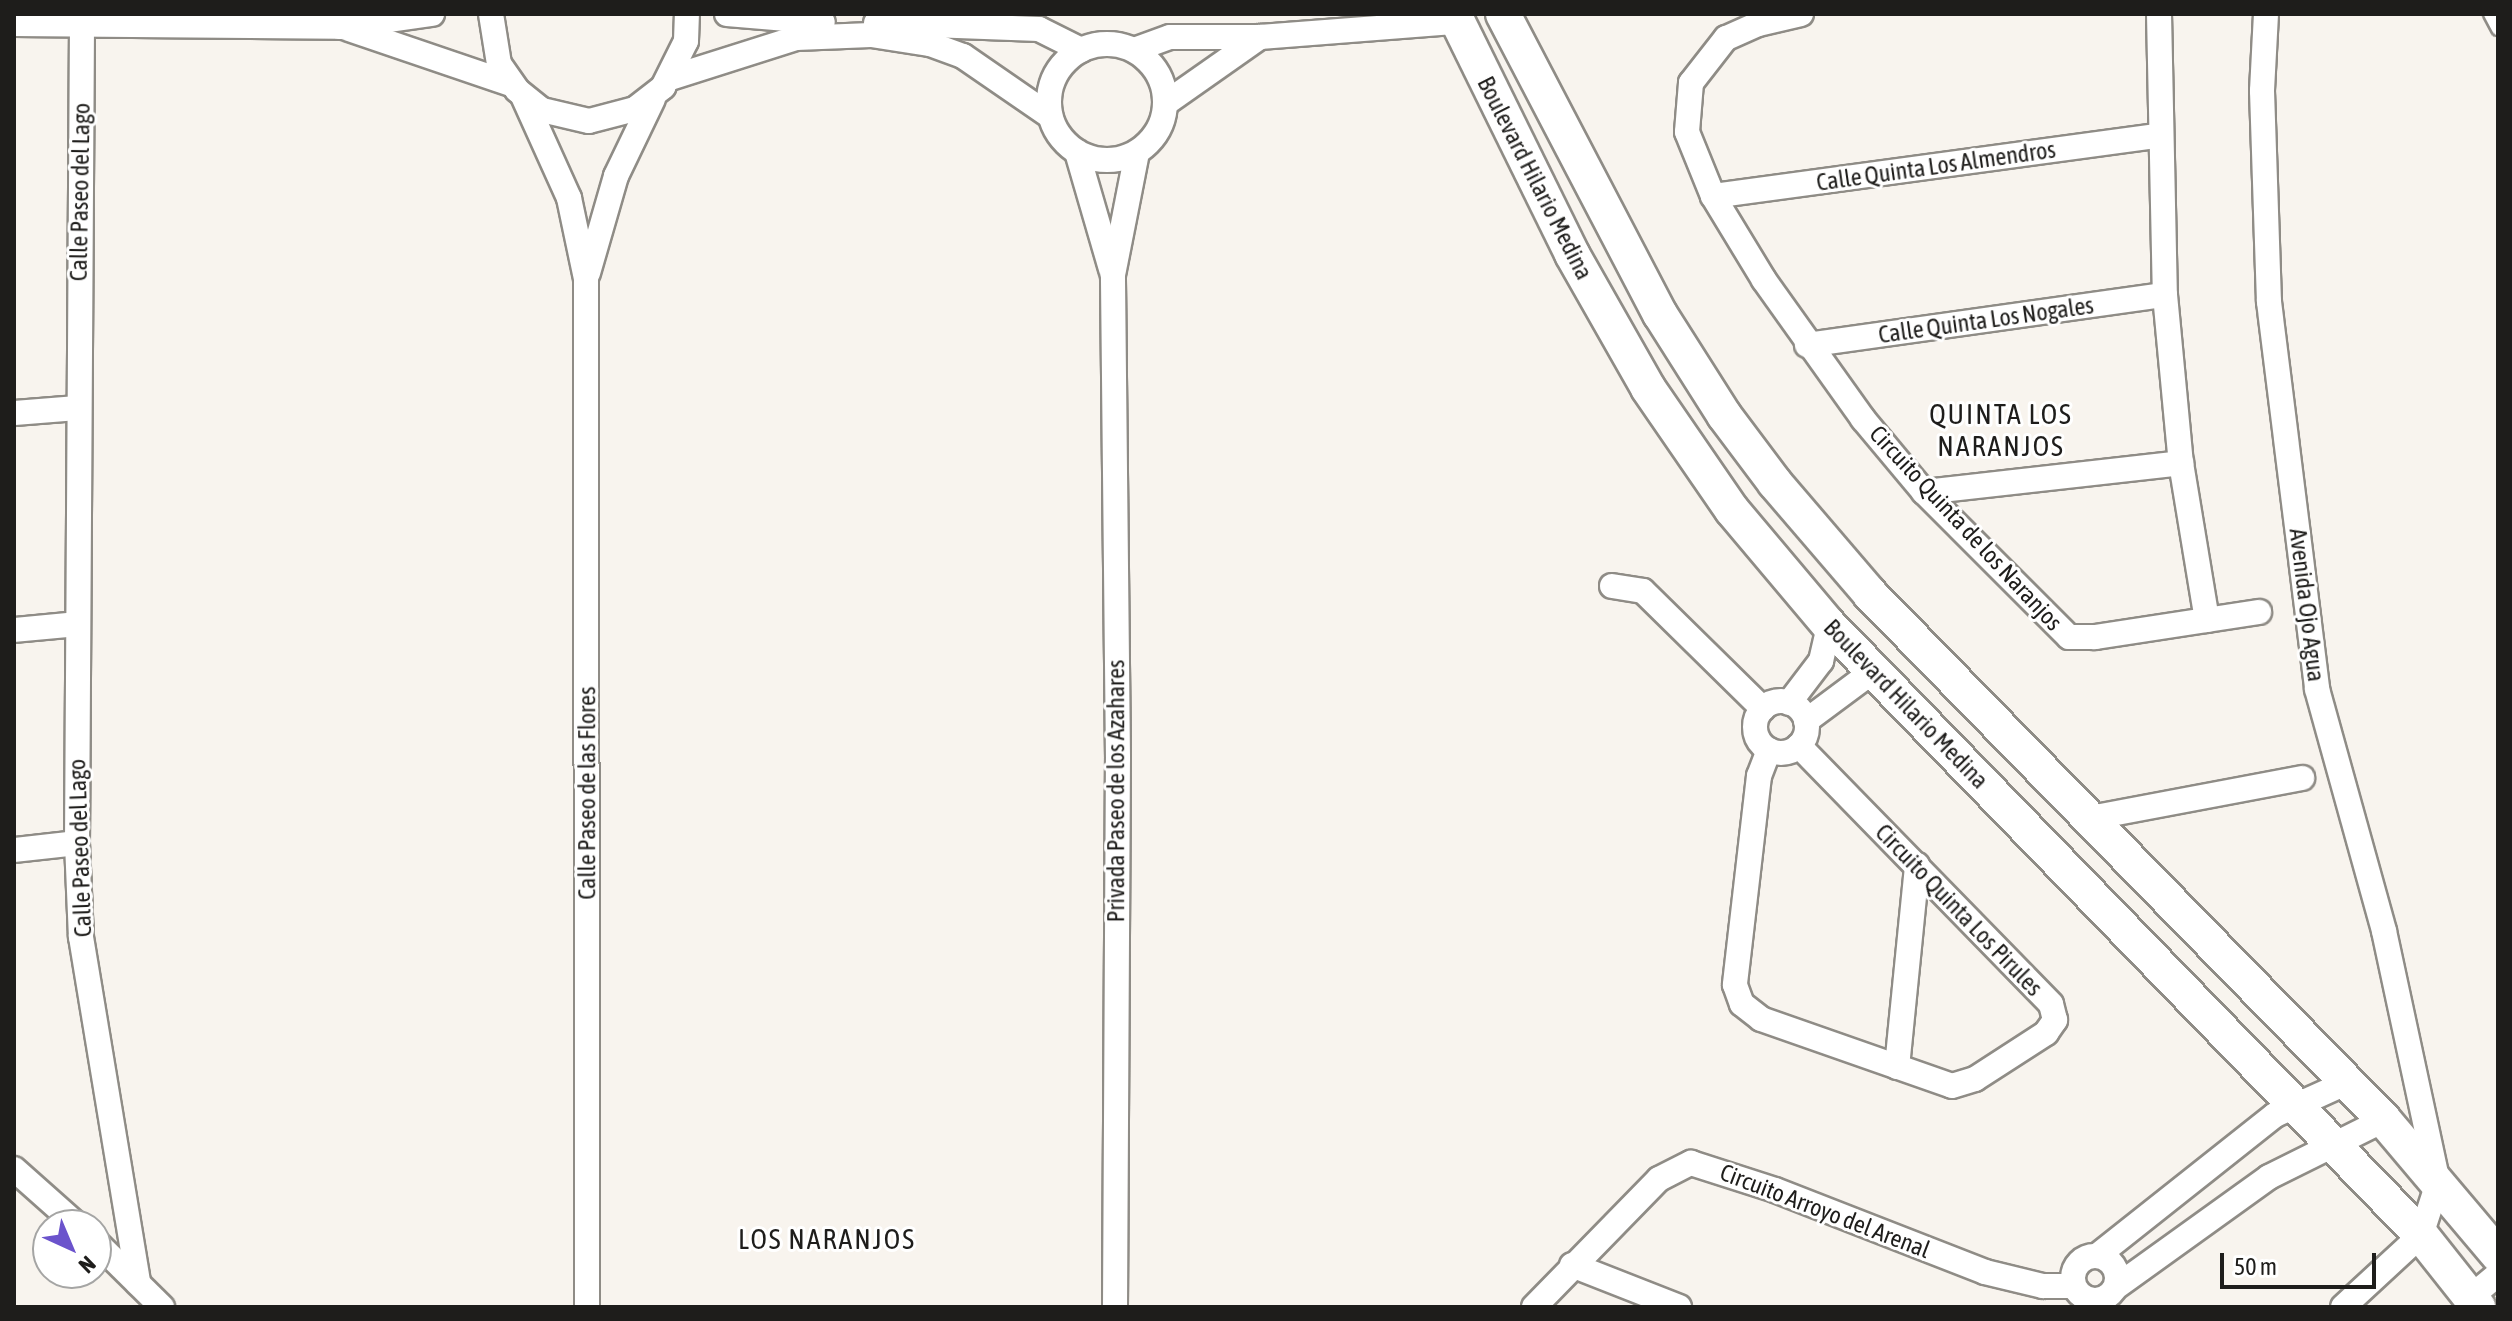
<!DOCTYPE html>
<style>
body{margin:0}
#map{position:relative;width:2512px;height:1321px;overflow:hidden;background:#f8f4ee;font-family:"Asap Condensed",sans-serif}
div>[style]{position:absolute}
.roads{filter:drop-shadow(2px 0 #8f8c86) drop-shadow(-2px 0 #8f8c86) drop-shadow(0 2px #8f8c86) drop-shadow(0 -2px #8f8c86)}
.lane>*{height:12px;margin:-6px;padding:0 6px;transform-origin:6px;border-radius:6px;background:#fff}
.street>*{height:24px;margin:-12px;padding:0 12px;transform-origin:12px;border-radius:12px;background:#fff}
.street>.ring{margin:-12px;padding:0;box-sizing:content-box;background:none;border:24px solid #fff;border-radius:50%}
.secondary>*{height:34px;margin:-17px;padding:0 17px;transform-origin:17px;border-radius:17px;background:#fff}
span{translate:-50% -50%;white-space:nowrap;text-align:center;line-height:1.15;-webkit-text-stroke:6px #fff;paint-order:stroke}
.street-label{font-size:24px;color:#1e1d1b}
.quarter-label{font-size:28px;color:#1e1d1b;letter-spacing:2px}
.frame{position:absolute;inset:0;border:16px solid #1e1d1b;pointer-events:none}
.north{position:absolute;left:32px;top:1209px;width:80px;height:80px;box-sizing:border-box;background:#fff;border:2px solid #a5a5a4;border-radius:50%;rotate:136deg;font-size:22px;font-weight:700;line-height:32px;text-align:center;color:#1e1d1b}
.north::after{content:'';display:block;margin:auto;width:28px;height:36px;background:#6b53cc;clip-path:polygon(50% 0,100% 100%,50% 72%,0 100%)}
.scale{position:absolute;left:2220px;top:1253px;width:156px;height:36px;box-sizing:border-box;border:4px solid #1e1d1b;border-top:0;padding-left:10px;font-size:24px;line-height:28px;white-space:nowrap;color:#1e1d1b;-webkit-text-stroke:6px #fff;paint-order:stroke}
</style>
<div id="map">
<div class="roads">
<div class="lane">
<div style="left:2490px;top:14px;width:17px;rotate:62deg"></div>
</div>
<div class="street">
<div style="left:491px;top:14px;width:51px;rotate:80.9deg"></div>
<div style="left:499px;top:64px;width:32px;rotate:55deg"></div>
<div style="left:517px;top:90px;width:32px;rotate:39deg"></div>
<div style="left:542px;top:110px;width:48px;rotate:13.2deg"></div>
<div style="left:589px;top:121px;width:48px;rotate:-14.6deg"></div>
<div style="left:635px;top:109px;width:36px;rotate:-38deg"></div>
<div style="left:663px;top:87px;width:51px;rotate:-63.4deg"></div>
<div style="left:686px;top:41px;width:27px;rotate:-88deg"></div>
<div style="left:727px;top:14px;width:96px;rotate:4.8deg"></div>
<div style="left:1801px;top:14px;width:44px;rotate:166.9deg"></div>
<div style="left:1758px;top:24px;width:35px;rotate:156deg"></div>
<div style="left:1726px;top:38px;width:57px;rotate:127.9deg"></div>
<div style="left:1691px;top:83px;width:49px;rotate:94.7deg"></div>
<div style="left:1687px;top:132px;width:69px;rotate:67.9deg"></div>
<div style="left:1713px;top:196px;width:98px;rotate:58.7deg"></div>
<div style="left:1764px;top:280px;width:171px;rotate:54.5deg"></div>
<div style="left:1863px;top:419px;width:95px;rotate:50.1deg"></div>
<div style="left:1924px;top:492px;width:205px;rotate:45deg"></div>
<div style="left:2069px;top:637px;width:26px"></div>
<div style="left:2095px;top:637px;width:166px;rotate:-8.7deg"></div>
<div style="left:2159px;top:14px;width:281px;rotate:88.8deg"></div>
<div style="left:2165px;top:295px;width:169px;rotate:84.6deg"></div>
<div style="left:2181px;top:463px;width:159px;rotate:80.6deg"></div>
<div style="left:2266px;top:14px;width:77px;rotate:93deg"></div>
<div style="left:2262px;top:91px;width:211px;rotate:88.1deg"></div>
<div style="left:2269px;top:302px;width:390px;rotate:82.9deg"></div>
<div style="left:2317px;top:689px;width:251px;rotate:74.5deg"></div>
<div style="left:2384px;top:931px;width:258px;rotate:77.9deg"></div>
<div style="left:2438px;top:1183px;width:55px;rotate:108.1deg"></div>
<div style="left:2421px;top:1235px;width:106px;rotate:137.3deg"></div>
<div style="left:876px;top:23px;width:163px;rotate:2.1deg"></div>
<div style="left:1039px;top:29px;width:47px;rotate:26.6deg"></div>
<div style="left:14px;top:24px;width:325px;rotate:0.5deg"></div>
<div style="left:339px;top:27px;width:94px;rotate:-8deg"></div>
<div style="left:82px;top:24px;width:819px;rotate:90.35deg"></div>
<div style="left:77px;top:843px;width:94px;rotate:87.6deg"></div>
<div style="left:81px;top:937px;width:351px;rotate:80.6deg"></div>
<div style="left:349px;top:29px;width:171px;rotate:18.8deg"></div>
<div class="ring" style="left:1049px;top:44px;width:92px;height:92px"></div>
<div style="left:1134px;top:50px;width:38px;rotate:-20deg"></div>
<div style="left:1170px;top:37px;width:90px"></div>
<div style="left:1260px;top:37px;width:197px;rotate:-4.4deg"></div>
<div style="left:670px;top:78px;width:132px;rotate:-17.6deg"></div>
<div style="left:796px;top:38px;width:75px;rotate:-2.3deg"></div>
<div style="left:871px;top:35px;width:60px;rotate:8.7deg"></div>
<div style="left:930px;top:44px;width:35px;rotate:20deg"></div>
<div style="left:963px;top:56px;width:106px;rotate:34.6deg"></div>
<div style="left:523px;top:96px;width:112px;rotate:65.7deg"></div>
<div style="left:569px;top:198px;width:83px;rotate:78.1deg"></div>
<div style="left:586px;top:279px;width:1028px;rotate:89.94deg"></div>
<div style="left:1166px;top:103px;width:115px;rotate:-35.1deg"></div>
<div style="left:1077px;top:152px;width:122px;rotate:73.8deg"></div>
<div style="left:1713px;top:196px;width:449px;rotate:-7.7deg"></div>
<div style="left:588px;top:273px;width:101px;rotate:-73.9deg"></div>
<div style="left:616px;top:176px;width:85px;rotate:-64.3deg"></div>
<div style="left:1807px;top:345px;width:361px;rotate:-8deg"></div>
<div style="left:14px;top:413px;width:64px;rotate:-4.5deg"></div>
<div style="left:1924px;top:492px;width:259px;rotate:-6.4deg"></div>
<div style="left:1612px;top:586px;width:31px;rotate:9deg"></div>
<div style="left:1643px;top:591px;width:168px;rotate:44.5deg"></div>
<div style="left:14px;top:630px;width:63px;rotate:-5.4deg"></div>
<div class="ring" style="left:1755px;top:701px;width:28px;height:28px"></div>
<div style="left:1789px;top:703px;width:53px;rotate:-52.7deg"></div>
<div style="left:1821px;top:661px;width:37px;rotate:-77deg"></div>
<div style="left:1806px;top:721px;width:84px;rotate:-36.7deg"></div>
<div style="left:1769px;top:750px;width:28px;rotate:111deg"></div>
<div style="left:1759px;top:776px;width:210px;rotate:96.6deg"></div>
<div style="left:1735px;top:985px;width:20px;rotate:70deg"></div>
<div style="left:1742px;top:1004px;width:24px;rotate:38deg"></div>
<div style="left:1761px;top:1019px;width:202px;rotate:19.3deg"></div>
<div style="left:1952px;top:1086px;width:24px;rotate:-17deg"></div>
<div style="left:1975px;top:1079px;width:85px;rotate:-32.9deg"></div>
<div style="left:2046px;top:1033px;width:16px;rotate:-55deg"></div>
<div style="left:2055px;top:1020px;width:16px;rotate:-104deg"></div>
<div style="left:2051px;top:1004px;width:361px;rotate:-134.3deg"></div>
<div style="left:2090px;top:818px;width:216px;rotate:-10.7deg"></div>
<div style="left:14px;top:850px;width:63px;rotate:-6.3deg"></div>
<div style="left:1897px;top:1067px;width:203px;rotate:-84.3deg"></div>
<div style="left:14px;top:1169px;width:84px;rotate:41.6deg"></div>
<div style="left:96px;top:1242px;width:93px;rotate:44.6deg"></div>
<div class="ring" style="left:2073px;top:1256px;width:20px;height:20px"></div>
<div style="left:2097px;top:1256px;width:227px;rotate:-38.4deg"></div>
<div style="left:2275px;top:1115px;width:78px;rotate:-24.3deg"></div>
<div style="left:1572px;top:1265px;width:115px;rotate:21.4deg"></div>
<div style="left:2116px;top:1287px;width:188px;rotate:-35.7deg"></div>
<div style="left:2269px;top:1177px;width:128px;rotate:-26.4deg"></div>
<div style="left:2472px;top:1296px;width:34px;rotate:-40deg"></div>
<div style="left:1115px;top:1307px;width:549px;rotate:-89.69deg"></div>
<div style="left:1118px;top:758px;width:483px;rotate:-90.6deg"></div>
<div style="left:1113px;top:275px;width:124px;rotate:-78.9deg"></div>
<div style="left:1534px;top:1307px;width:179px;rotate:-45.7deg"></div>
<div style="left:1659px;top:1179px;width:36px;rotate:-27deg"></div>
<div style="left:1691px;top:1163px;width:88px;rotate:17.8deg"></div>
<div style="left:1775px;top:1190px;width:225px;rotate:21.3deg"></div>
<div style="left:1985px;top:1272px;width:60px;rotate:13.6deg"></div>
<div style="left:2043px;top:1286px;width:30px"></div>
</div>
<div class="secondary">
<div style="left:1454px;top:14px;width:267px;rotate:63.8deg"></div>
<div style="left:1572px;top:254px;width:154px;rotate:60.4deg"></div>
<div style="left:1648px;top:388px;width:148px;rotate:55.5deg"></div>
<div style="left:1732px;top:510px;width:150px;rotate:49.9deg"></div>
<div style="left:1829px;top:625px;width:850px;rotate:45.86deg"></div>
<div style="left:2421px;top:1235px;width:92px;rotate:51.6deg"></div>
<div style="left:1503px;top:14px;width:339px;rotate:62.4deg"></div>
<div style="left:1660px;top:314px;width:120px;rotate:57.6deg"></div>
<div style="left:1724px;top:415px;width:85px;rotate:53.1deg"></div>
<div style="left:1775px;top:483px;width:146px;rotate:49.4deg"></div>
<div style="left:1870px;top:594px;width:735px;rotate:45.66deg"></div>
<div style="left:2384px;top:1120px;width:177px;rotate:49.8deg"></div>
</div>
</div>
<div class="street-label">
<span style="left:1936px;top:166px;rotate:-8deg">Calle Quinta Los Almendros</span>
<span style="left:1535px;top:178px;rotate:63deg">Boulevard Hilario Medina</span>
<span style="left:80px;top:192px;rotate:-89deg">Calle Paseo del Lago</span>
<span style="left:1986px;top:320px;rotate:-8deg">Calle Quinta Los Nogales</span>
<span style="left:1966px;top:528px;rotate:47deg">Circuito Quinta de los Naranjos</span>
<span style="left:2307px;top:605px;rotate:83deg">Avenida Ojo Agua</span>
<span style="left:1906px;top:704px;rotate:46deg">Boulevard Hilario Medina</span>
<span style="left:1116px;top:791px;rotate:-90deg">Privada Paseo de los Azahares</span>
<span style="left:587px;top:793px;rotate:-90deg">Calle Paseo de las Flores</span>
<span style="left:80px;top:848px;rotate:-92deg">Calle Paseo del Lago</span>
<span style="left:1959px;top:910px;rotate:46deg">Circuito Quinta Los Pirules</span>
<span style="left:1825px;top:1211px;rotate:21deg">Circuito Arroyo del Arenal</span>
</div>
<div class="quarter-label">
<span style="left:2001px;top:430px">QUINTA LOS<br>NARANJOS</span>
<span style="left:827px;top:1239px">LOS NARANJOS</span>
</div>
<div class="frame"></div>
<div class="north">N</div>
<div class="scale">50 m</div>
</div>
